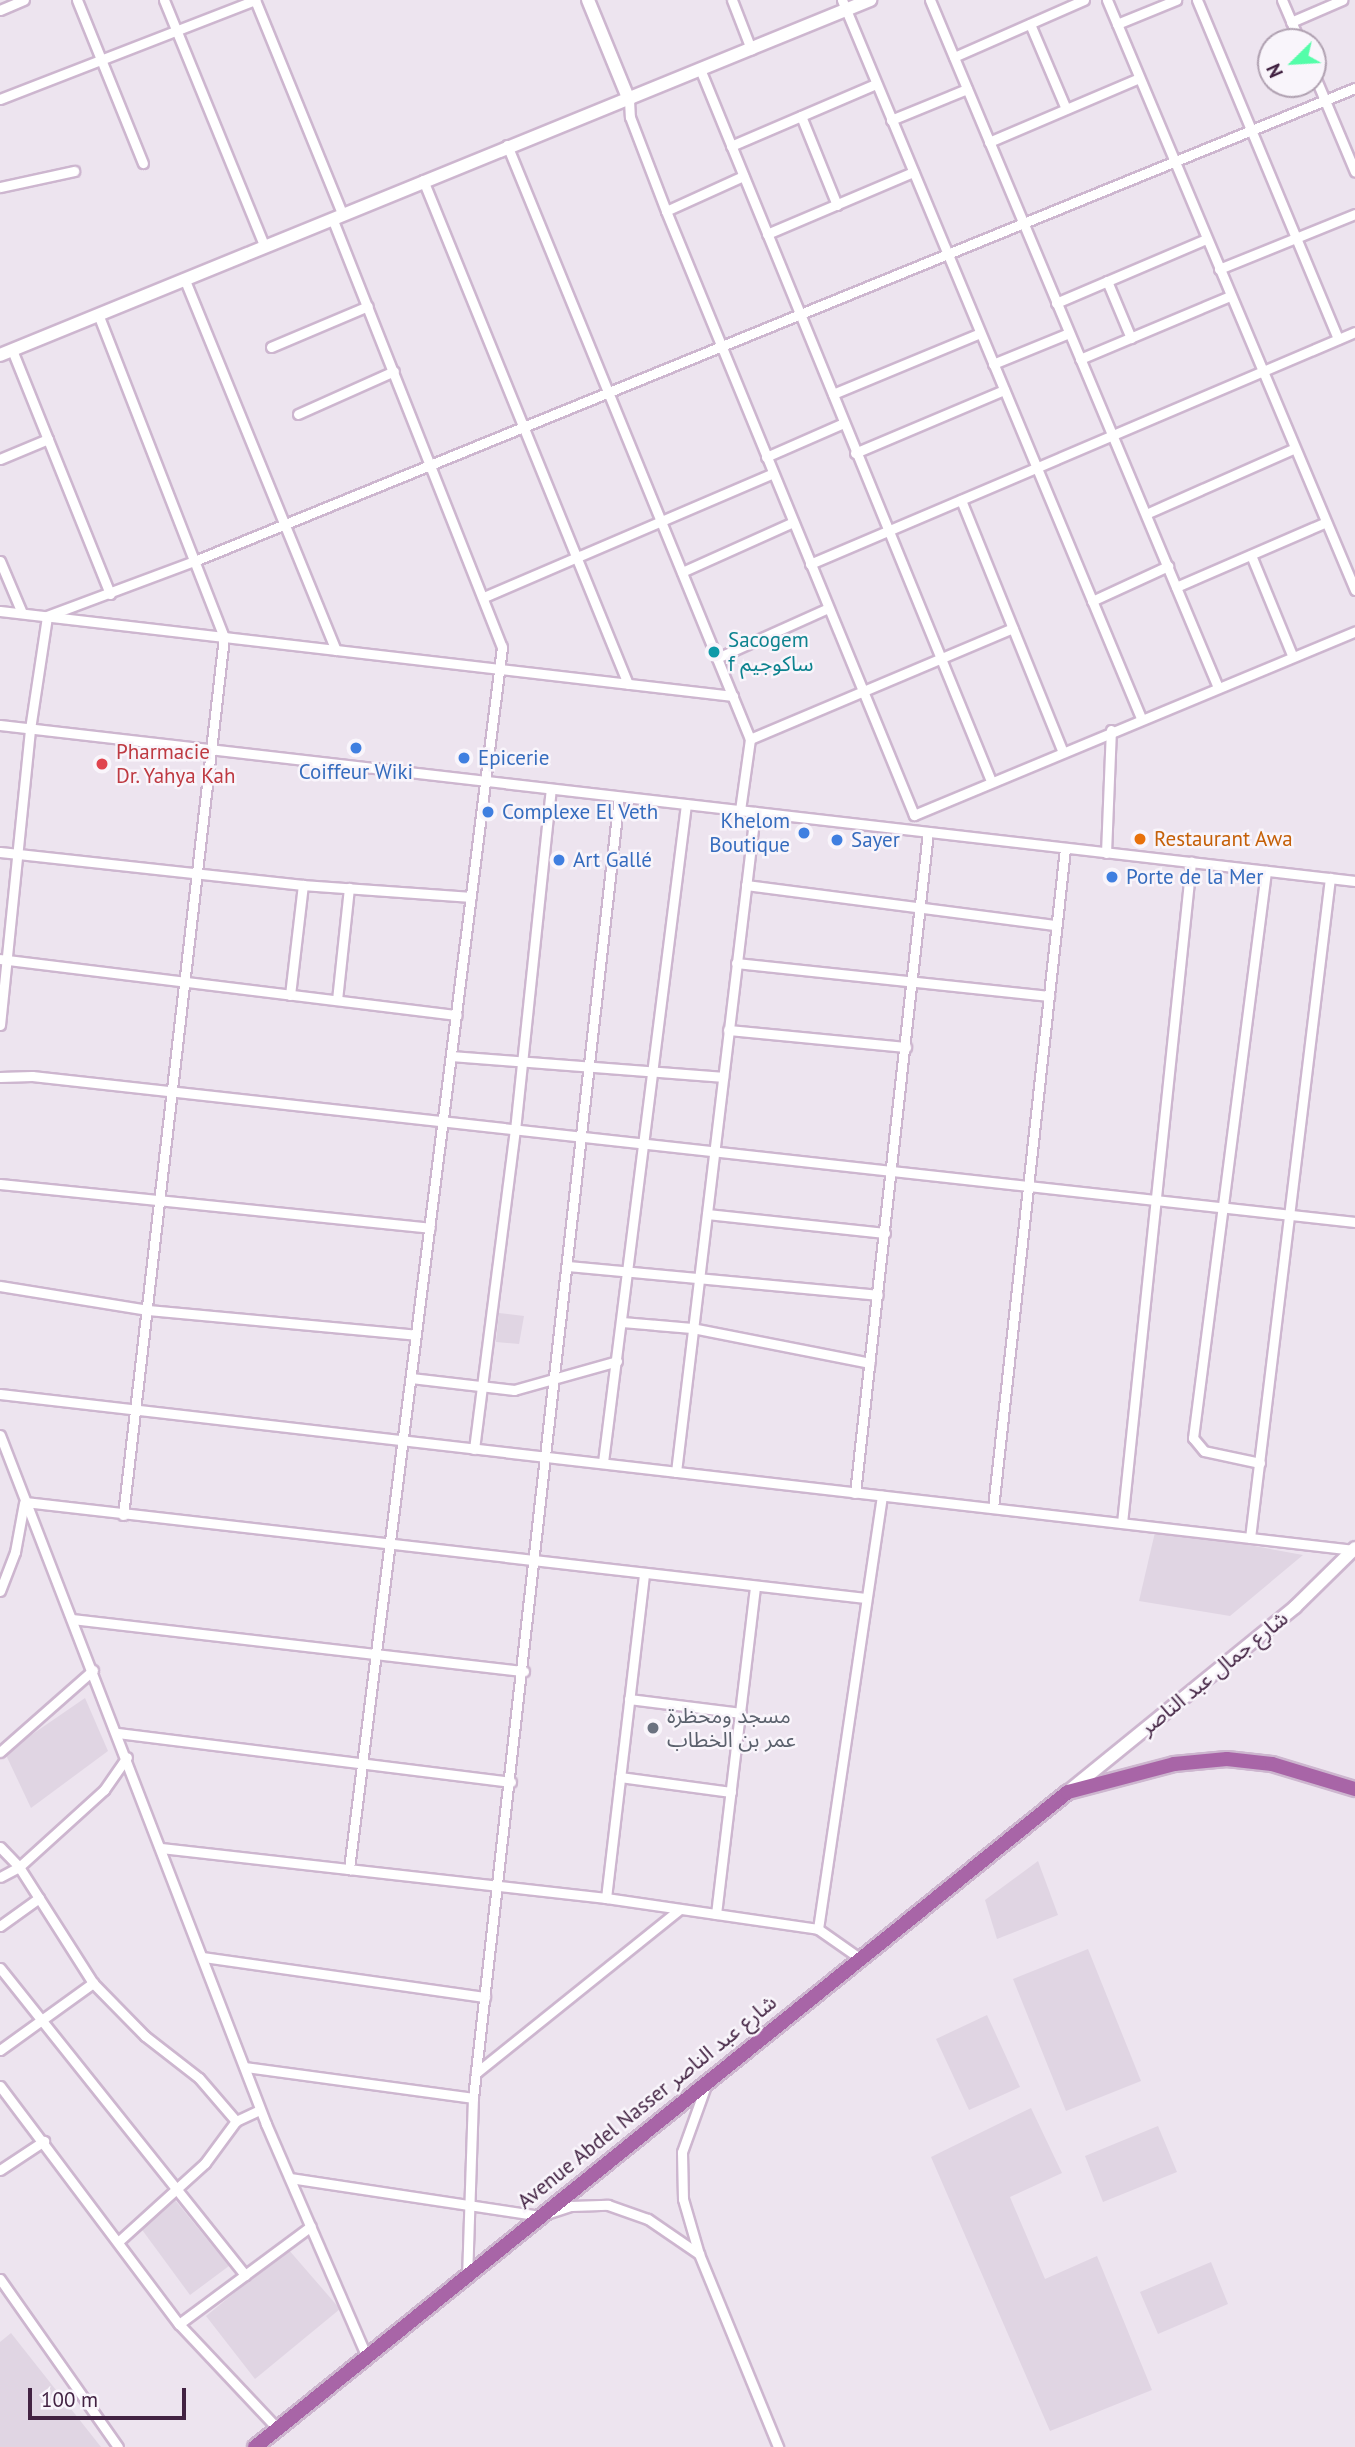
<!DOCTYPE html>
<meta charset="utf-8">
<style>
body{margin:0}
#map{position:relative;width:1355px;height:2447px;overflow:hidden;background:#ede4ef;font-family:"PT Sans","Noto Sans Arabic",sans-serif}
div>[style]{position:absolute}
.built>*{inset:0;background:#e0d5e3}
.roads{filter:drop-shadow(2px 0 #cdb6cf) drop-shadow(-2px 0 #cdb6cf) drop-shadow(0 2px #cdb6cf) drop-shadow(0 -2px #cdb6cf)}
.street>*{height:9px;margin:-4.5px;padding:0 4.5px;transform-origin:4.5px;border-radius:4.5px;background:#fff}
.secondary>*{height:12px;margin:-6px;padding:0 6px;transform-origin:6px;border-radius:6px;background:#fff}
.primary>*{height:14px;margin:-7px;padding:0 7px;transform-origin:7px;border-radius:7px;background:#a865a7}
.dots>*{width:19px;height:19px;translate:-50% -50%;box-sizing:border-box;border:4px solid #f9f5fb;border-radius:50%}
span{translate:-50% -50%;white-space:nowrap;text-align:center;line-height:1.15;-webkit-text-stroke:5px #f9f5fb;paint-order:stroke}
.culture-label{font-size:21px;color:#0d838f}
.left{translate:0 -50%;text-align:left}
.health-label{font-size:21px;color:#be3a42}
.shop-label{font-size:21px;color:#366cbe}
.right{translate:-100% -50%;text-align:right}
.food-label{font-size:21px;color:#c56008}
.street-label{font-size:21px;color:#422242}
.worship-label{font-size:21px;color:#5b616d}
.north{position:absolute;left:1257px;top:28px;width:70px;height:70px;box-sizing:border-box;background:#f9f5fb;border:2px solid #b0a1b1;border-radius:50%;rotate:246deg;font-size:19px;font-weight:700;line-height:28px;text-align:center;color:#422242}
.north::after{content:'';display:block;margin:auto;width:24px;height:32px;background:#54fda9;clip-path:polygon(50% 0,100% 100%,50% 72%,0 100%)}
.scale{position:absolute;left:28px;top:2388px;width:158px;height:32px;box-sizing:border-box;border:4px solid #422242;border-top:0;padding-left:9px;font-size:21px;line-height:24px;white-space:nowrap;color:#422242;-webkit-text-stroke:5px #f9f5fb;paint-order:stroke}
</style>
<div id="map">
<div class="built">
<div style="clip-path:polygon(499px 1313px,524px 1316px,519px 1344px,496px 1342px)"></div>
<div style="clip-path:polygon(1156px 1528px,1303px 1555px,1230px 1616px,1139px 1601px)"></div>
<div style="clip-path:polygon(85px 1698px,108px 1751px,31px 1808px,5px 1753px)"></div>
<div style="clip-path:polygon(1038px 1861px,1058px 1915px,997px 1939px,985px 1900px)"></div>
<div style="clip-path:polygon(1088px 1949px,1141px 2081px,1066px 2111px,1013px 1979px)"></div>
<div style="clip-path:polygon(987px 2015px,1020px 2087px,969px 2110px,936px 2039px)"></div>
<div style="clip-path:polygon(1031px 2108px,1062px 2173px,1010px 2197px,1012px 2202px,1045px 2279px,1097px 2256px,1152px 2390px,1050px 2431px,931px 2157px)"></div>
<div style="clip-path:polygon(1158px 2126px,1177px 2172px,1103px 2202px,1085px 2156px)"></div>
<div style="clip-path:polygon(175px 2200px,229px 2266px,190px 2295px,140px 2227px)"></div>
<div style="clip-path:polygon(288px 2249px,340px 2309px,255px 2379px,206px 2316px)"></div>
<div style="clip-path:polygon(1211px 2262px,1228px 2304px,1158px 2334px,1140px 2292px)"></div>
<div style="clip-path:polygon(11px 2333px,101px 2447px,0 2447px,0 2342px)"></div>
</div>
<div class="roads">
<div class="street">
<div style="left:77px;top:0;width:176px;rotate:68deg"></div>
<div style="left:164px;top:0;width:265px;rotate:67.8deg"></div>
<div style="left:255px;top:0;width:230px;rotate:67.8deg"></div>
<div style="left:732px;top:0;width:53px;rotate:68.8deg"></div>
<div style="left:842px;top:0;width:778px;rotate:67.39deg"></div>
<div style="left:930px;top:0;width:743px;rotate:67.27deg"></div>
<div style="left:1107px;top:0;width:640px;rotate:67.2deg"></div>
<div style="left:1197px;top:0;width:367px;rotate:67.4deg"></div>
<div style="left:1282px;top:0;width:46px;rotate:66.8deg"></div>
<div style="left:0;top:10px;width:26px;rotate:-23deg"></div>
<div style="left:1291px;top:22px;width:56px;rotate:-23.3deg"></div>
<div style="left:1030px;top:24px;width:92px;rotate:67deg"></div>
<div style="left:1117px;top:24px;width:64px;rotate:-22.1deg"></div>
<div style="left:954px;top:57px;width:142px;rotate:-23.7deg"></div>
<div style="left:700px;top:69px;width:769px;rotate:67.77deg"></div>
<div style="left:1313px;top:72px;width:108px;rotate:67.2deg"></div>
<div style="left:0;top:99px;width:274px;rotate:-21.2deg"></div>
<div style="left:629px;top:100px;width:17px;rotate:87deg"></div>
<div style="left:630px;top:117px;width:101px;rotate:69deg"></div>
<div style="left:666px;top:211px;width:653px;rotate:67.68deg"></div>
<div style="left:914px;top:815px;width:478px;rotate:-22.6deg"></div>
<div style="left:801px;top:116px;width:96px;rotate:68deg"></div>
<div style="left:891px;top:120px;width:82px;rotate:-22.2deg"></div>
<div style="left:989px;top:142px;width:163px;rotate:-23.1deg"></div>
<div style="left:507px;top:145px;width:642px;rotate:67.75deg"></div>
<div style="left:750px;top:739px;width:72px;rotate:98deg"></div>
<div style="left:731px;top:146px;width:158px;rotate:-23.2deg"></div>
<div style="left:423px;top:180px;width:544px;rotate:67.87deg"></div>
<div style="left:0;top:187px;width:76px;rotate:-12.2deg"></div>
<div style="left:666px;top:211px;width:85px;rotate:-24.4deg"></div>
<div style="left:332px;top:218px;width:461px;rotate:68.4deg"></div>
<div style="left:502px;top:647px;width:1232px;rotate:97.14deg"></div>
<div style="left:767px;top:234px;width:159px;rotate:-23deg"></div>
<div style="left:1219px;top:269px;width:147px;rotate:-22deg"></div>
<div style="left:184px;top:278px;width:402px;rotate:67.8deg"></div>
<div style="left:1107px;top:281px;width:62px;rotate:67.2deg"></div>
<div style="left:1056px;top:303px;width:163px;rotate:-23.1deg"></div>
<div style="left:98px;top:314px;width:347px;rotate:68.7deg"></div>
<div style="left:224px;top:637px;width:884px;rotate:96.56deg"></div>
<div style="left:271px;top:347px;width:105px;rotate:-22.9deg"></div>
<div style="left:12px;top:350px;width:263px;rotate:68.1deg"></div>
<div style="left:1080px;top:359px;width:163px;rotate:-22.8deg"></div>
<div style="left:993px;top:364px;width:82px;rotate:-22.2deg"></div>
<div style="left:833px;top:394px;width:159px;rotate:-22.5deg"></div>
<div style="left:298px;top:414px;width:105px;rotate:-24.1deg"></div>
<div style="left:855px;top:453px;width:162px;rotate:-22.9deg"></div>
<div style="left:766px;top:457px;width:85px;rotate:-23.6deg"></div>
<div style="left:0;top:459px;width:52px;rotate:-22.6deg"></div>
<div style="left:961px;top:500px;width:270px;rotate:68deg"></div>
<div style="left:1146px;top:514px;width:161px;rotate:-23.9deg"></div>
<div style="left:1251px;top:555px;width:108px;rotate:67.7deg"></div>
<div style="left:0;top:561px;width:56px;rotate:67.1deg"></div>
<div style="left:810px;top:564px;width:592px;rotate:-23.06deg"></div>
<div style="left:682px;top:572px;width:122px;rotate:-24.2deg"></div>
<div style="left:1176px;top:587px;width:161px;rotate:-23.4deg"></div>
<div style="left:484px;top:597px;width:314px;rotate:-23.2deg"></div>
<div style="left:1092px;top:601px;width:84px;rotate:-24.7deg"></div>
<div style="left:0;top:611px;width:738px;rotate:6.61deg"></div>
<div style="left:717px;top:658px;width:122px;rotate:-24.2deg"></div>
<div style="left:0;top:725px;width:1364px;rotate:6.57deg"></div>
<div style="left:750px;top:739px;width:285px;rotate:-22.9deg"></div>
<div style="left:0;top:852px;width:305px;rotate:6.2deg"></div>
<div style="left:303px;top:885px;width:168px;rotate:4.1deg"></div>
<div style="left:1106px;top:853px;width:123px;rotate:-87.7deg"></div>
<div style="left:746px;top:885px;width:313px;rotate:7.4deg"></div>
<div style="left:0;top:959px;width:460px;rotate:7deg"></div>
<div style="left:736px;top:963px;width:315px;rotate:6deg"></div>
<div style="left:290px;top:995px;width:111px;rotate:-83.3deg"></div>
<div style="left:337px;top:1000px;width:113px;rotate:-83.9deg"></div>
<div style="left:0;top:1025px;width:298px;rotate:-84.2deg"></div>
<div style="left:30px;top:729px;width:114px;rotate:-81.4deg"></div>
<div style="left:47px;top:616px;width:160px;rotate:-20.5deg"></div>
<div style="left:197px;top:560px;width:1250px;rotate:-22.18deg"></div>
<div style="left:728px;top:1030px;width:179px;rotate:5.5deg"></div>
<div style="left:452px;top:1056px;width:272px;rotate:4.4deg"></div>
<div style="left:0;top:1077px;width:32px;rotate:-2deg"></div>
<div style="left:32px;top:1076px;width:1331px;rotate:6.3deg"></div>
<div style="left:0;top:1184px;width:432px;rotate:5.8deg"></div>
<div style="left:707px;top:1214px;width:179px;rotate:6.1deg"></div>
<div style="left:567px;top:1266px;width:312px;rotate:5.3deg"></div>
<div style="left:0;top:1286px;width:150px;rotate:9.2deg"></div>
<div style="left:148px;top:1310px;width:269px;rotate:5.3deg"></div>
<div style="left:622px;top:1322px;width:70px;rotate:4.9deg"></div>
<div style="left:692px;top:1328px;width:181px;rotate:11.1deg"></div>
<div style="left:411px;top:1378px;width:104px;rotate:6.6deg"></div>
<div style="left:514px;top:1390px;width:107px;rotate:-15.7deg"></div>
<div style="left:0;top:1394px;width:1363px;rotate:6.57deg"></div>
<div style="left:0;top:1435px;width:739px;rotate:68.89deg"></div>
<div style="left:266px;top:2124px;width:254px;rotate:66.6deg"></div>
<div style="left:474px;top:1449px;width:322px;rotate:-82.7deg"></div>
<div style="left:515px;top:1130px;width:343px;rotate:-84deg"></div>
<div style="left:603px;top:1462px;width:663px;rotate:-82.81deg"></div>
<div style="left:1260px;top:1463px;width:57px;rotate:-167.9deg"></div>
<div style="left:1204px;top:1451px;width:17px;rotate:-130deg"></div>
<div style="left:1193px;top:1438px;width:572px;rotate:-82.66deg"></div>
<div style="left:676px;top:1472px;width:665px;rotate:-83.17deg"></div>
<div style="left:855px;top:1493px;width:665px;rotate:-83.7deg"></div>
<div style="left:25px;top:1502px;width:846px;rotate:6.51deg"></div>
<div style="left:993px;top:1508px;width:664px;rotate:-83.77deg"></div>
<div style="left:1122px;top:1523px;width:665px;rotate:-84.04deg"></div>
<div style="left:1250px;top:1538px;width:665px;rotate:-83.09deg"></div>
<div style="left:0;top:1591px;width:42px;rotate:-69deg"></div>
<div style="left:15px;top:1552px;width:50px;rotate:-79.6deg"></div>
<div style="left:72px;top:1619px;width:455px;rotate:6.6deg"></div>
<div style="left:629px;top:1699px;width:113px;rotate:7.1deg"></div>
<div style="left:118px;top:1733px;width:396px;rotate:7.1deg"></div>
<div style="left:0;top:1752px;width:124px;rotate:-41.4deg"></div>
<div style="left:620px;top:1777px;width:112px;rotate:7.7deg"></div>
<div style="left:0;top:1847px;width:28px;rotate:46deg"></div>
<div style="left:19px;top:1867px;width:21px;rotate:152deg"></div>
<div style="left:161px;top:1848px;width:448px;rotate:6.4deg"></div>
<div style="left:606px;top:1898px;width:214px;rotate:8.3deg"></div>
<div style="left:818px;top:1929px;width:49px;rotate:35deg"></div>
<div style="left:606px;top:1898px;width:324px;rotate:-83.3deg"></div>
<div style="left:716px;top:1914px;width:328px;rotate:-83.2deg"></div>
<div style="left:0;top:1926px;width:48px;rotate:-35.7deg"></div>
<div style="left:818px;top:1929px;width:438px;rotate:-81.6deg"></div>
<div style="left:203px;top:1957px;width:285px;rotate:8.1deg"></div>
<div style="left:0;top:1968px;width:393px;rotate:51.4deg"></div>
<div style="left:93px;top:1983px;width:74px;rotate:45.5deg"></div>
<div style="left:145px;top:2036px;width:68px;rotate:37.9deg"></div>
<div style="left:199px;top:2078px;width:57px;rotate:49.3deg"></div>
<div style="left:236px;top:2121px;width:26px;rotate:-25deg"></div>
<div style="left:0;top:2050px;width:115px;rotate:-35.8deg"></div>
<div style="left:93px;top:1983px;width:138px;rotate:-122.5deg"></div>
<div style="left:19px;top:1867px;width:115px;rotate:-42.2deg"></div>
<div style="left:104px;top:1790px;width:40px;rotate:-55.1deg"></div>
<div style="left:245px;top:2067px;width:230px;rotate:7.7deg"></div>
<div style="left:476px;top:2073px;width:260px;rotate:-38.8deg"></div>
<div style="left:0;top:2086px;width:298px;rotate:53.1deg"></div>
<div style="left:179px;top:2324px;width:144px;rotate:46.7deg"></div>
<div style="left:705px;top:2088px;width:68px;rotate:109.8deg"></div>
<div style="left:682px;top:2152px;width:47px;rotate:88.8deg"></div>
<div style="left:683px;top:2199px;width:57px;rotate:73.8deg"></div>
<div style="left:699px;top:2254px;width:209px;rotate:67.7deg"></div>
<div style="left:0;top:2170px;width:53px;rotate:-33.4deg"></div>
<div style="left:290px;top:2178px;width:253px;rotate:8.6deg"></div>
<div style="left:540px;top:2216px;width:33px;rotate:-18deg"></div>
<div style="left:571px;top:2206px;width:37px;rotate:-2deg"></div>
<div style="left:608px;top:2205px;width:42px;rotate:19.3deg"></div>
<div style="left:648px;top:2219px;width:62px;rotate:34.5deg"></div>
<div style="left:119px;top:2241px;width:116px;rotate:-42.2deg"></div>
<div style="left:205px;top:2163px;width:52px;rotate:-53.6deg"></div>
<div style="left:467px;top:2278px;width:180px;rotate:-88.1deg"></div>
<div style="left:473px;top:2098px;width:1309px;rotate:-83.6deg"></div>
<div style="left:0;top:2279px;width:205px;rotate:54.9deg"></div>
<div style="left:179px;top:2324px;width:164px;rotate:-36.6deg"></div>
</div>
<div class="secondary">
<div style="left:588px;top:0;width:108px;rotate:67.7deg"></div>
<div style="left:0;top:355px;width:940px;rotate:-22.2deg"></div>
<div style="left:1070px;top:1790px;width:290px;rotate:-39.1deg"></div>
<div style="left:1295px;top:1607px;width:84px;rotate:-44.5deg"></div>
</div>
<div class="primary">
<div style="left:255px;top:2447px;width:1044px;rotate:-38.86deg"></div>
<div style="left:1068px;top:1792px;width:110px;rotate:-14.8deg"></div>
<div style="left:1174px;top:1764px;width:53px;rotate:-5.4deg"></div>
<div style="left:1227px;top:1759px;width:45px;rotate:6.3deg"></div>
<div style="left:1272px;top:1764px;width:87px;rotate:16.8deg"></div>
</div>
</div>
<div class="dots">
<div style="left:714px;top:652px;background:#0f9aa8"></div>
<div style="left:356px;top:748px;background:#3f7fe0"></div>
<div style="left:464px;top:758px;background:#3f7fe0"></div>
<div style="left:102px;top:764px;background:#e0444e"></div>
<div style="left:488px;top:812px;background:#3f7fe0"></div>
<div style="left:804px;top:833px;background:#3f7fe0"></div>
<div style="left:1140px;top:839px;background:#e8710a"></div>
<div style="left:837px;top:840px;background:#3f7fe0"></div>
<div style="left:559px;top:860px;background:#3f7fe0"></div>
<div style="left:1112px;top:877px;background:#3f7fe0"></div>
<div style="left:653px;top:1728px;background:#6b7280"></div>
</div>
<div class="culture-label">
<span class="left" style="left:728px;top:652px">Sacogem<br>f ساكوجيم</span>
</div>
<div class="health-label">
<span class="left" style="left:116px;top:764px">Pharmacie<br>Dr. Yahya Kah</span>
</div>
<div class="shop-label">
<span class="left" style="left:478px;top:758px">Epicerie</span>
<span style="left:356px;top:772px">Coiffeur Wiki</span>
<span class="left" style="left:502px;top:812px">Complexe El Veth</span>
<span class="right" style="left:790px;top:833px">Khelom<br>Boutique</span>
<span class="left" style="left:851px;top:840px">Sayer</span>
<span class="left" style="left:573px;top:860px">Art Gallé</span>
<span class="left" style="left:1126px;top:877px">Porte de la Mer</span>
</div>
<div class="food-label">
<span class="left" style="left:1154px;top:839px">Restaurant Awa</span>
</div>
<div class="street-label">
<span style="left:1214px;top:1673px;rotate:-39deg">شارع جمال عبد الناصر</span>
<span style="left:647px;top:2102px;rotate:-39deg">Avenue Abdel Nasser شارع عبد الناصر</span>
</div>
<div class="worship-label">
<span class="left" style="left:667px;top:1728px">مسجد ومحظرة<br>عمر بن الخطاب</span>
</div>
<div class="north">N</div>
<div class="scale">100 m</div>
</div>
